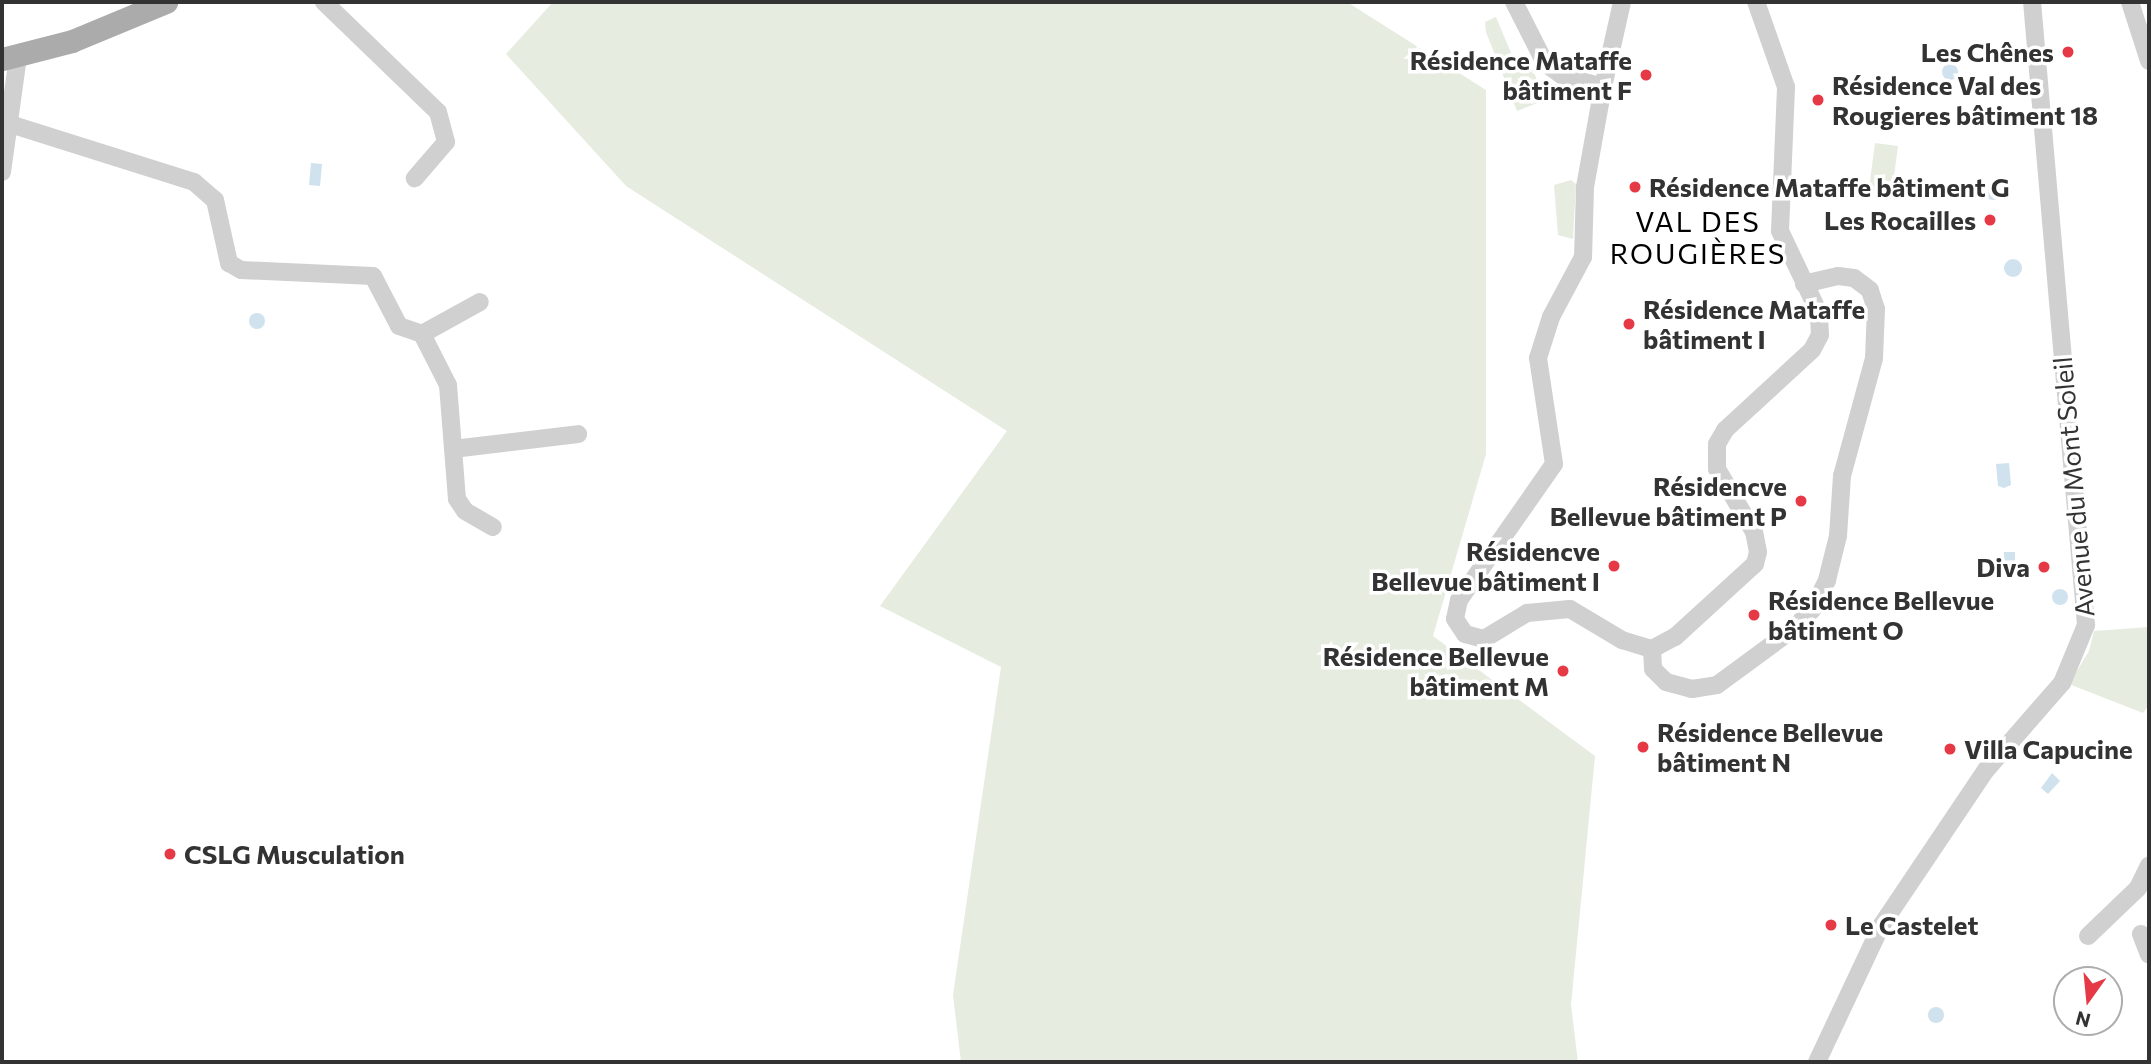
<!DOCTYPE html>
<meta charset="utf-8">
<style>
body{margin:0}
#map{position:relative;width:2151px;height:1064px;overflow:hidden;background:#fff;font-family:Commissioner,sans-serif}
div>[style]{position:absolute}
.green>*{inset:0;background:#e6ecdf}
.water>*{inset:0;background:#cfe2ee}
.round{border-radius:50%}
.minor>*{height:18px;margin:-9px;padding:0 9px;transform-origin:9px;border-radius:9px;background:#d0d0d0}
.major>*{height:23px;margin:-11.5px;padding:0 11.5px;transform-origin:11.5px;border-radius:11.5px;background:#ababab}
.dots>*{width:19px;height:19px;translate:-50% -50%;box-sizing:border-box;border:4px solid #fff;border-radius:50%}
span{translate:-50% -50%;white-space:nowrap;text-align:center;line-height:1.15;-webkit-text-stroke:7px #fff;paint-order:stroke}
.poi-label{font-size:26px;color:#333;font-weight:700}
.right{translate:-100% -50%;text-align:right}
.left{translate:0 -50%;text-align:left}
.street-label{font-size:26px;color:#333}
.neighbourhood-label{font-size:28px;color:#000;letter-spacing:2px}
.frame{position:absolute;inset:0;border:4px solid #333;pointer-events:none}
.north{position:absolute;left:2053px;top:966px;width:70px;height:70px;box-sizing:border-box;background:#fff;border:2px solid #adadad;border-radius:50%;rotate:195deg;font-size:19px;font-weight:700;line-height:28px;text-align:center;color:#333}
.north::after{content:'';display:block;margin:auto;width:24px;height:32px;background:#e63946;clip-path:polygon(50% 0,100% 100%,50% 72%,0 100%)}
</style>
<div id="map">
<div class="green">
<div style="clip-path:polygon(553px 2px,1347px 2px,1486px 90px,1486px 454px,1433px 636px,1595px 756px,1571px 1005px,1578px 1062px,961px 1062px,953px 995px,1001px 667px,880px 606px,1007px 431px,626px 186px,506px 54px)"></div>
<div style="clip-path:polygon(1496px 17px,1514px 60px,1527px 55px,1545px 100px,1517px 111px,1486px 32px,1485px 22px)"></div>
<div style="clip-path:polygon(1875px 143px,1898px 146px,1892px 192px,1869px 189px)"></div>
<div style="clip-path:polygon(1571px 180px,1576px 184px,1573px 239px,1558px 235px,1554px 185px)"></div>
<div style="clip-path:polygon(2149px 627px,2149px 705px,2143px 713px,2069px 684px,2089px 651px,2094px 631px)"></div>
</div>
<div class="water">
<div class="round" style="left:1942px;top:64px;width:16px;height:16px"></div>
<div style="clip-path:polygon(311px 163px,322px 164px,320px 186px,309px 185px)"></div>
<div class="round" style="left:1985px;top:184px;width:16px;height:16px"></div>
<div class="round" style="left:2004px;top:259px;width:18px;height:18px"></div>
<div class="round" style="left:249px;top:313px;width:16px;height:16px"></div>
<div style="clip-path:polygon(2009px 463px,2011px 485px,2004px 488px,1998px 486px,1996px 464px)"></div>
<div style="clip-path:polygon(2004px 552px,2015px 552px,2015px 576px,2004px 576px)"></div>
<div class="round" style="left:2052px;top:589px;width:16px;height:16px"></div>
<div style="clip-path:polygon(2052px 773px,2060px 781px,2048px 794px,2041px 788px)"></div>
<div class="round" style="left:1928px;top:1007px;width:16px;height:16px"></div>
</div>
<div class="minor">
<div style="left:324px;top:2px;width:158px;rotate:44deg"></div>
<div style="left:438px;top:112px;width:31px;rotate:75deg"></div>
<div style="left:446px;top:142px;width:48px;rotate:130.7deg"></div>
<div style="left:1514px;top:2px;width:68px;rotate:63.1deg"></div>
<div style="left:1545px;top:63px;width:22px;rotate:36deg"></div>
<div style="left:1563px;top:76px;width:41px;rotate:15.4deg"></div>
<div style="left:1603px;top:87px;width:102px;rotate:100.2deg"></div>
<div style="left:1585px;top:187px;width:70px;rotate:91.6deg"></div>
<div style="left:1583px;top:257px;width:68px;rotate:118.1deg"></div>
<div style="left:1551px;top:317px;width:43px;rotate:107.6deg"></div>
<div style="left:1538px;top:358px;width:107px;rotate:81.4deg"></div>
<div style="left:1554px;top:464px;width:166px;rotate:124.9deg"></div>
<div style="left:1459px;top:600px;width:19px;rotate:102deg"></div>
<div style="left:1455px;top:619px;width:18px;rotate:56deg"></div>
<div style="left:1465px;top:634px;width:20px;rotate:15deg"></div>
<div style="left:1484px;top:639px;width:50px;rotate:-31.2deg"></div>
<div style="left:1527px;top:613px;width:43px;rotate:-5.3deg"></div>
<div style="left:1570px;top:609px;width:61px;rotate:30.8deg"></div>
<div style="left:1622px;top:640px;width:31px;rotate:17deg"></div>
<div style="left:1652px;top:649px;width:26px;rotate:-28deg"></div>
<div style="left:1675px;top:637px;width:108px;rotate:-42.4deg"></div>
<div style="left:1755px;top:564px;width:12px;rotate:-76deg"></div>
<div style="left:1758px;top:552px;width:20px;rotate:-101deg"></div>
<div style="left:1754px;top:532px;width:73px;rotate:-120.4deg"></div>
<div style="left:1717px;top:469px;width:25px;rotate:-90deg"></div>
<div style="left:1717px;top:444px;width:16px;rotate:-60deg"></div>
<div style="left:1725px;top:430px;width:118px;rotate:-42.6deg"></div>
<div style="left:1812px;top:350px;width:17px;rotate:-62deg"></div>
<div style="left:1820px;top:335px;width:22px;rotate:-93deg"></div>
<div style="left:1819px;top:313px;width:91px;rotate:-115.4deg"></div>
<div style="left:1780px;top:231px;width:144px;rotate:-87.6deg"></div>
<div style="left:1786px;top:87px;width:90px;rotate:-109.4deg"></div>
<div style="left:2130px;top:2px;width:62px;rotate:72.1deg"></div>
<div style="left:1603px;top:87px;width:87px;rotate:-77.4deg"></div>
<div style="left:10px;top:124px;width:193px;rotate:17.5deg"></div>
<div style="left:194px;top:182px;width:28px;rotate:41deg"></div>
<div style="left:215px;top:200px;width:65px;rotate:77.5deg"></div>
<div style="left:229px;top:263px;width:14px;rotate:30deg"></div>
<div style="left:241px;top:270px;width:132px;rotate:2.6deg"></div>
<div style="left:373px;top:276px;width:56px;rotate:62.5deg"></div>
<div style="left:399px;top:326px;width:24px;rotate:19deg"></div>
<div style="left:2px;top:172px;width:116px;rotate:-82.1deg"></div>
<div style="left:422px;top:334px;width:57px;rotate:63deg"></div>
<div style="left:448px;top:385px;width:114px;rotate:85.5deg"></div>
<div style="left:457px;top:499px;width:14px;rotate:56deg"></div>
<div style="left:465px;top:511px;width:32px;rotate:30deg"></div>
<div style="left:422px;top:334px;width:66px;rotate:-28.9deg"></div>
<div style="left:453px;top:449px;width:126px;rotate:-6.8deg"></div>
<div style="left:1652px;top:649px;width:20px;rotate:87deg"></div>
<div style="left:1653px;top:669px;width:18px;rotate:45deg"></div>
<div style="left:1666px;top:682px;width:27px;rotate:15deg"></div>
<div style="left:1692px;top:689px;width:25px;rotate:-9deg"></div>
<div style="left:1717px;top:685px;width:93px;rotate:-36.3deg"></div>
<div style="left:1792px;top:630px;width:28px;rotate:-45deg"></div>
<div style="left:1812px;top:610px;width:34px;rotate:-63deg"></div>
<div style="left:1827px;top:580px;width:45px;rotate:-76deg"></div>
<div style="left:1838px;top:536px;width:60px;rotate:-86.2deg"></div>
<div style="left:1842px;top:476px;width:122px;rotate:-74.8deg"></div>
<div style="left:1874px;top:358px;width:49px;rotate:-87.7deg"></div>
<div style="left:1876px;top:309px;width:20px;rotate:-108deg"></div>
<div style="left:1870px;top:290px;width:20px;rotate:-143deg"></div>
<div style="left:1854px;top:278px;width:16px;rotate:-173deg"></div>
<div style="left:1838px;top:276px;width:35px;rotate:167deg"></div>
<div style="left:2141px;top:934px;width:22px;rotate:69deg"></div>
<div style="left:2088px;top:936px;width:69px;rotate:-43.8deg"></div>
<div style="left:2138px;top:888px;width:25px;rotate:-64deg"></div>
<div style="left:1817px;top:1062px;width:150px;rotate:-64.8deg"></div>
<div style="left:1881px;top:926px;width:188px;rotate:-56.1deg"></div>
<div style="left:1986px;top:770px;width:116px;rotate:-48.9deg"></div>
<div style="left:2062px;top:683px;width:63px;rotate:-67.5deg"></div>
<div style="left:2086px;top:625px;width:625px;rotate:-94.95deg"></div>
</div>
<div class="major">
<div style="left:2px;top:59px;width:72px;rotate:-14.4deg"></div>
<div style="left:72px;top:41px;width:102px;rotate:-22.5deg"></div>
</div>
<div class="dots">
<div style="left:2068px;top:52px;background:#e63946"></div>
<div style="left:1646px;top:75px;background:#e63946"></div>
<div style="left:1818px;top:100px;background:#e63946"></div>
<div style="left:1635px;top:187px;background:#e63946"></div>
<div style="left:1990px;top:220px;background:#e63946"></div>
<div style="left:1629px;top:324px;background:#e63946"></div>
<div style="left:1801px;top:501px;background:#e63946"></div>
<div style="left:1614px;top:566px;background:#e63946"></div>
<div style="left:2044px;top:567px;background:#e63946"></div>
<div style="left:1754px;top:615px;background:#e63946"></div>
<div style="left:1563px;top:671px;background:#e63946"></div>
<div style="left:1643px;top:747px;background:#e63946"></div>
<div style="left:1950px;top:749px;background:#e63946"></div>
<div style="left:170px;top:854px;background:#e63946"></div>
<div style="left:1831px;top:925px;background:#e63946"></div>
</div>
<div class="poi-label">
<span class="right" style="left:2054px;top:52px">Les Chênes</span>
<span class="right" style="left:1632px;top:75px">Résidence Mataffe<br>bâtiment F</span>
<span class="left" style="left:1832px;top:100px">Résidence Val des<br>Rougieres bâtiment 18</span>
<span class="left" style="left:1649px;top:187px">Résidence Mataffe bâtiment G</span>
<span class="right" style="left:1976px;top:220px">Les Rocailles</span>
<span class="left" style="left:1643px;top:324px">Résidence Mataffe<br>bâtiment I</span>
<span class="right" style="left:1787px;top:501px">Résidencve<br>Bellevue bâtiment P</span>
<span class="right" style="left:1600px;top:566px">Résidencve<br>Bellevue bâtiment I</span>
<span class="right" style="left:2030px;top:567px">Diva</span>
<span class="left" style="left:1768px;top:615px">Résidence Bellevue<br>bâtiment O</span>
<span class="right" style="left:1549px;top:671px">Résidence Bellevue<br>bâtiment M</span>
<span class="left" style="left:1657px;top:747px">Résidence Bellevue<br>bâtiment N</span>
<span class="left" style="left:1964px;top:749px">Villa Capucine</span>
<span class="left" style="left:184px;top:854px">CSLG Musculation</span>
<span class="left" style="left:1845px;top:925px">Le Castelet</span>
</div>
<div class="street-label">
<span style="left:2073px;top:487px;rotate:-95deg">Avenue du Mont Soleil</span>
</div>
<div class="neighbourhood-label">
<span style="left:1698px;top:237px">VAL DES<br>ROUGIÈRES</span>
</div>
<div class="frame"></div>
<div class="north">N</div>
</div>
